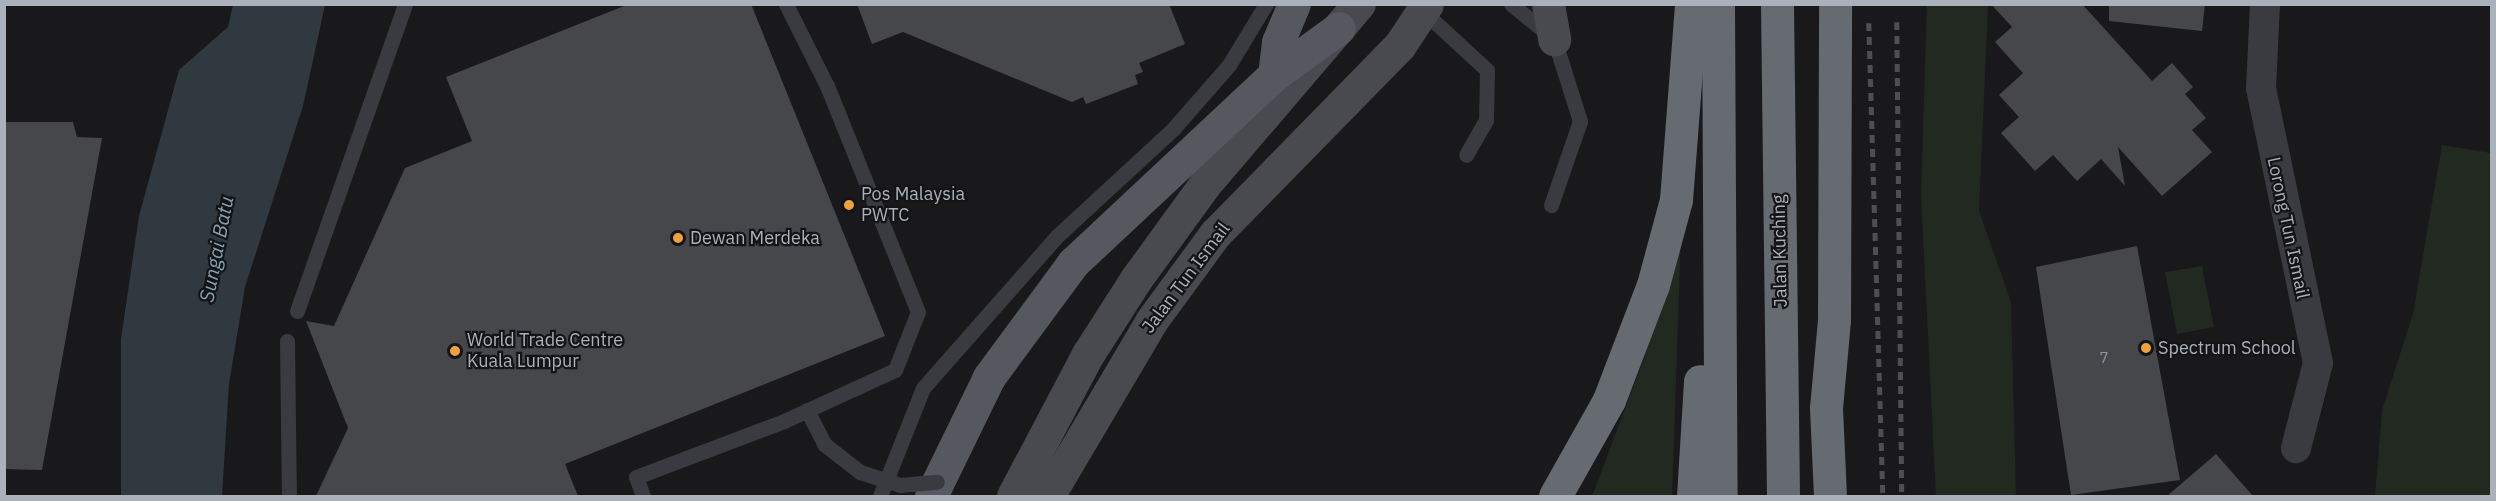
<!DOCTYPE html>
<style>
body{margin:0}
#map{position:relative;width:2496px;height:501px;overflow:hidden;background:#19191b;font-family:"IBM Plex Sans",sans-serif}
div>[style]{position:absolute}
.green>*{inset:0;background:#212921}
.water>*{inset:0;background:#2f393f}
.building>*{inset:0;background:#45474b}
.lane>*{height:15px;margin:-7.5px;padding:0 7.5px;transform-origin:7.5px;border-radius:7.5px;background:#3a3b40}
.street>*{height:30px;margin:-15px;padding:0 15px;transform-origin:15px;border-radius:15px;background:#3a3b40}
.secondary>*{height:33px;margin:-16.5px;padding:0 16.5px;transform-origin:16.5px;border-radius:16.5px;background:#484a50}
.primary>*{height:33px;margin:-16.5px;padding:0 16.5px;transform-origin:16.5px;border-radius:16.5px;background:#56585f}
.highway>*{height:33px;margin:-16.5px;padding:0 16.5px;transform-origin:16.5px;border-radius:16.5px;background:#666a71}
.rail>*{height:4.5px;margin-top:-2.25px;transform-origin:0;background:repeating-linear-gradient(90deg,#4d4f55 0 8px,transparent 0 14px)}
.lane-bridge>*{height:15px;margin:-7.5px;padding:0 7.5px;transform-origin:7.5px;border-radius:7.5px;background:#3a3b40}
.dots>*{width:16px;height:16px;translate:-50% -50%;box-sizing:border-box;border:3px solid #141416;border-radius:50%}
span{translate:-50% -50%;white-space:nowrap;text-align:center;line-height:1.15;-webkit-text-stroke:4.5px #141416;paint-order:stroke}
.number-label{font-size:15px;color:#92969e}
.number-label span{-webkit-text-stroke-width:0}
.poi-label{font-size:18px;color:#abb1ba}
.left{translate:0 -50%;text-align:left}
.street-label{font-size:18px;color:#abb1ba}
.water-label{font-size:20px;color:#83a2b4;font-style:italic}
.frame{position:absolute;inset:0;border:6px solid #abb1ba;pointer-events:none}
</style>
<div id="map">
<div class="green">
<div style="clip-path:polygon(1927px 5px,1988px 5px,1979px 211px,2011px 302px,2016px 496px,1936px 496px,1921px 194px)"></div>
<div style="clip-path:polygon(2442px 145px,2491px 153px,2491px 496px,2375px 496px,2382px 410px,2413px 314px)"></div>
<div style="clip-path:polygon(1681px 235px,1672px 496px,1592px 496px,1644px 359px)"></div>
<div style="clip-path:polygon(2202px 266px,2214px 327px,2177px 334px,2165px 272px)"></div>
</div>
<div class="water">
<div style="clip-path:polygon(233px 5px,325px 5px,303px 106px,245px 287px,229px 384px,222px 496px,121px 496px,121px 339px,139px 216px,179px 70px,228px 27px)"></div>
</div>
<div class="building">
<div style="clip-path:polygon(629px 4px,751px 4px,885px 336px,565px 464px,578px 496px,316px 496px,348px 428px,306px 321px,334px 326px,405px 168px,472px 141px,446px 77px)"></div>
<div style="clip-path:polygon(857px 4px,1169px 4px,1185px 44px,1139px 63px,1143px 72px,1135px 75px,1138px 84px,1086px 104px,1083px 97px,1072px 102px,903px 32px,872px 44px)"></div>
<div style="clip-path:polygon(1991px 4px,2082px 4px,2152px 81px,2172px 63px,2193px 87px,2185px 94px,2206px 118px,2192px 130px,2212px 152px,2162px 196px,2118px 147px,2125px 186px,2101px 159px,2077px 181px,2053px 155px,2035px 171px,2001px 133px,2019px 117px,1999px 95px,2023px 73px,1995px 42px,2012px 27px)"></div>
<div style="clip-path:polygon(2109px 4px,2205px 4px,2202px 31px,2109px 21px)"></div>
<div style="clip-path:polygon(4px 122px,73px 122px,77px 137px,102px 138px,42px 470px,4px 469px)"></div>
<div style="clip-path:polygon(2137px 246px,2180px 480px,2071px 495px,2036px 267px)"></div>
<div style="clip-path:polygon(2216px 454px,2253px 496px,2167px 496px)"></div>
</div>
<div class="lane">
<div style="left:1511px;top:4px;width:55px;rotate:39.1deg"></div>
<div style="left:1554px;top:39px;width:86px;rotate:72.4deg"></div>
<div style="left:1580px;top:121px;width:89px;rotate:109deg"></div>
<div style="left:1423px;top:11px;width:87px;rotate:42.7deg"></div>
<div style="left:1487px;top:70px;width:50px;rotate:91.1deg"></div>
<div style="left:1486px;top:120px;width:40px;rotate:119.7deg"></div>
<div style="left:297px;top:311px;width:325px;rotate:-70.6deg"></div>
<div style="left:287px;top:341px;width:155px;rotate:89.3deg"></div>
<div style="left:807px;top:410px;width:38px;rotate:63deg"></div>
<div style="left:824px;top:444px;width:46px;rotate:37.9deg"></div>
<div style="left:643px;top:496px;width:20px;rotate:-110deg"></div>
<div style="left:636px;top:477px;width:158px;rotate:-20.7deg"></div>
<div style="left:784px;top:421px;width:122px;rotate:-24.7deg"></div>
<div style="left:895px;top:370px;width:62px;rotate:-68.4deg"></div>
<div style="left:918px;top:312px;width:244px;rotate:-111.9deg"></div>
<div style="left:827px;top:86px;width:92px;rotate:-116.6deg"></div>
<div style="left:880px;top:496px;width:116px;rotate:-68.3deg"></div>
<div style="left:923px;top:388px;width:201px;rotate:-48.6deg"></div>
<div style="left:1056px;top:237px;width:159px;rotate:-42.7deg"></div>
<div style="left:1173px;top:129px;width:85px;rotate:-48.8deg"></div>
<div style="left:1229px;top:65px;width:71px;rotate:-58.8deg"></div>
</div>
<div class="street">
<div style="left:2265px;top:4px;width:84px;rotate:92.7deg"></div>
<div style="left:2261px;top:88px;width:281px;rotate:78.3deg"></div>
<div style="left:2318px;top:363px;width:88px;rotate:104.5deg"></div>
</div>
<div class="secondary">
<div style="left:1548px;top:4px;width:36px;rotate:80deg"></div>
<div style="left:1013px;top:496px;width:161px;rotate:-62.2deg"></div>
<div style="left:1088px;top:354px;width:89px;rotate:-57.4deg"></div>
<div style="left:1136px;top:279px;width:117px;rotate:-54deg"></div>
<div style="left:1205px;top:184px;width:237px;rotate:-49.5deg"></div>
<div style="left:1048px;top:496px;width:204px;rotate:-59.4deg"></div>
<div style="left:1152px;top:320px;width:107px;rotate:-53.8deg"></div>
<div style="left:1215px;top:234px;width:264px;rotate:-45.6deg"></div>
<div style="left:1400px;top:45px;width:49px;rotate:-56.6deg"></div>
</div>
<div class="primary">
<div style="left:1274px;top:75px;width:33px;rotate:-83deg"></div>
<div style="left:1278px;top:42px;width:41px;rotate:-67.2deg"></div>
<div style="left:931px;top:496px;width:132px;rotate:-64deg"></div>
<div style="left:989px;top:377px;width:142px;rotate:-53.6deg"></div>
<div style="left:1073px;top:263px;width:275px;rotate:-43.1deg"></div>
<div style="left:1274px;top:75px;width:80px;rotate:-35.9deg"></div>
</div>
<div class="highway">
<div style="left:1718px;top:4px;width:492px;rotate:89.7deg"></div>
<div style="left:1777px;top:4px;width:492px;rotate:89.3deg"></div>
<div style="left:1555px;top:496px;width:110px;rotate:-60.6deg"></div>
<div style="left:1609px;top:400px;width:123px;rotate:-69.1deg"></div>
<div style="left:1653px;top:285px;width:88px;rotate:-74.9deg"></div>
<div style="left:1676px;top:200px;width:197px;rotate:-85.6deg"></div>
<div style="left:1693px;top:496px;width:115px;rotate:-86.5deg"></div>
<div style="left:1830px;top:496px;width:88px;rotate:-92.6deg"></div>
<div style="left:1826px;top:408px;width:88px;rotate:-84.8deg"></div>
<div style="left:1834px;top:320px;width:316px;rotate:-89.8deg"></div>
</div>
<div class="rail">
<div style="left:1897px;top:22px;width:474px;rotate:89.4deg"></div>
<div style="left:1869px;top:23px;width:473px;rotate:88.3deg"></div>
</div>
<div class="lane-bridge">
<div style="left:860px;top:472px;width:42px;rotate:18deg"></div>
<div style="left:900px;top:485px;width:37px;rotate:-5deg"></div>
</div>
<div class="dots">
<div style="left:849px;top:205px;background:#eea23d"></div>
<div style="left:678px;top:238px;background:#eea23d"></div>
<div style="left:2146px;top:348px;background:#eea23d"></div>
<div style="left:455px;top:351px;background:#eea23d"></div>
</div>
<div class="number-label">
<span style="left:2104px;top:358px">7</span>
</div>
<div class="poi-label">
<span class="left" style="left:861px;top:205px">Pos Malaysia<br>PWTC</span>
<span class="left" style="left:690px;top:238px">Dewan Merdeka</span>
<span class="left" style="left:467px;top:351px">World Trade Centre<br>Kuala Lumpur</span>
<span class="left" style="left:2158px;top:348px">Spectrum School</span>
</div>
<div class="street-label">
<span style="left:2288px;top:228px;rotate:78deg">Lorong Tun Ismail</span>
<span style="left:1780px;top:251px;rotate:-91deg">Jalan Kuching</span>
<span style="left:1186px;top:278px;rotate:-53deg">Jalan Tun Ismail</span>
</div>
<div class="water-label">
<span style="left:216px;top:249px;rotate:-79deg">Sungai Batu</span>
</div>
<div class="frame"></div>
</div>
